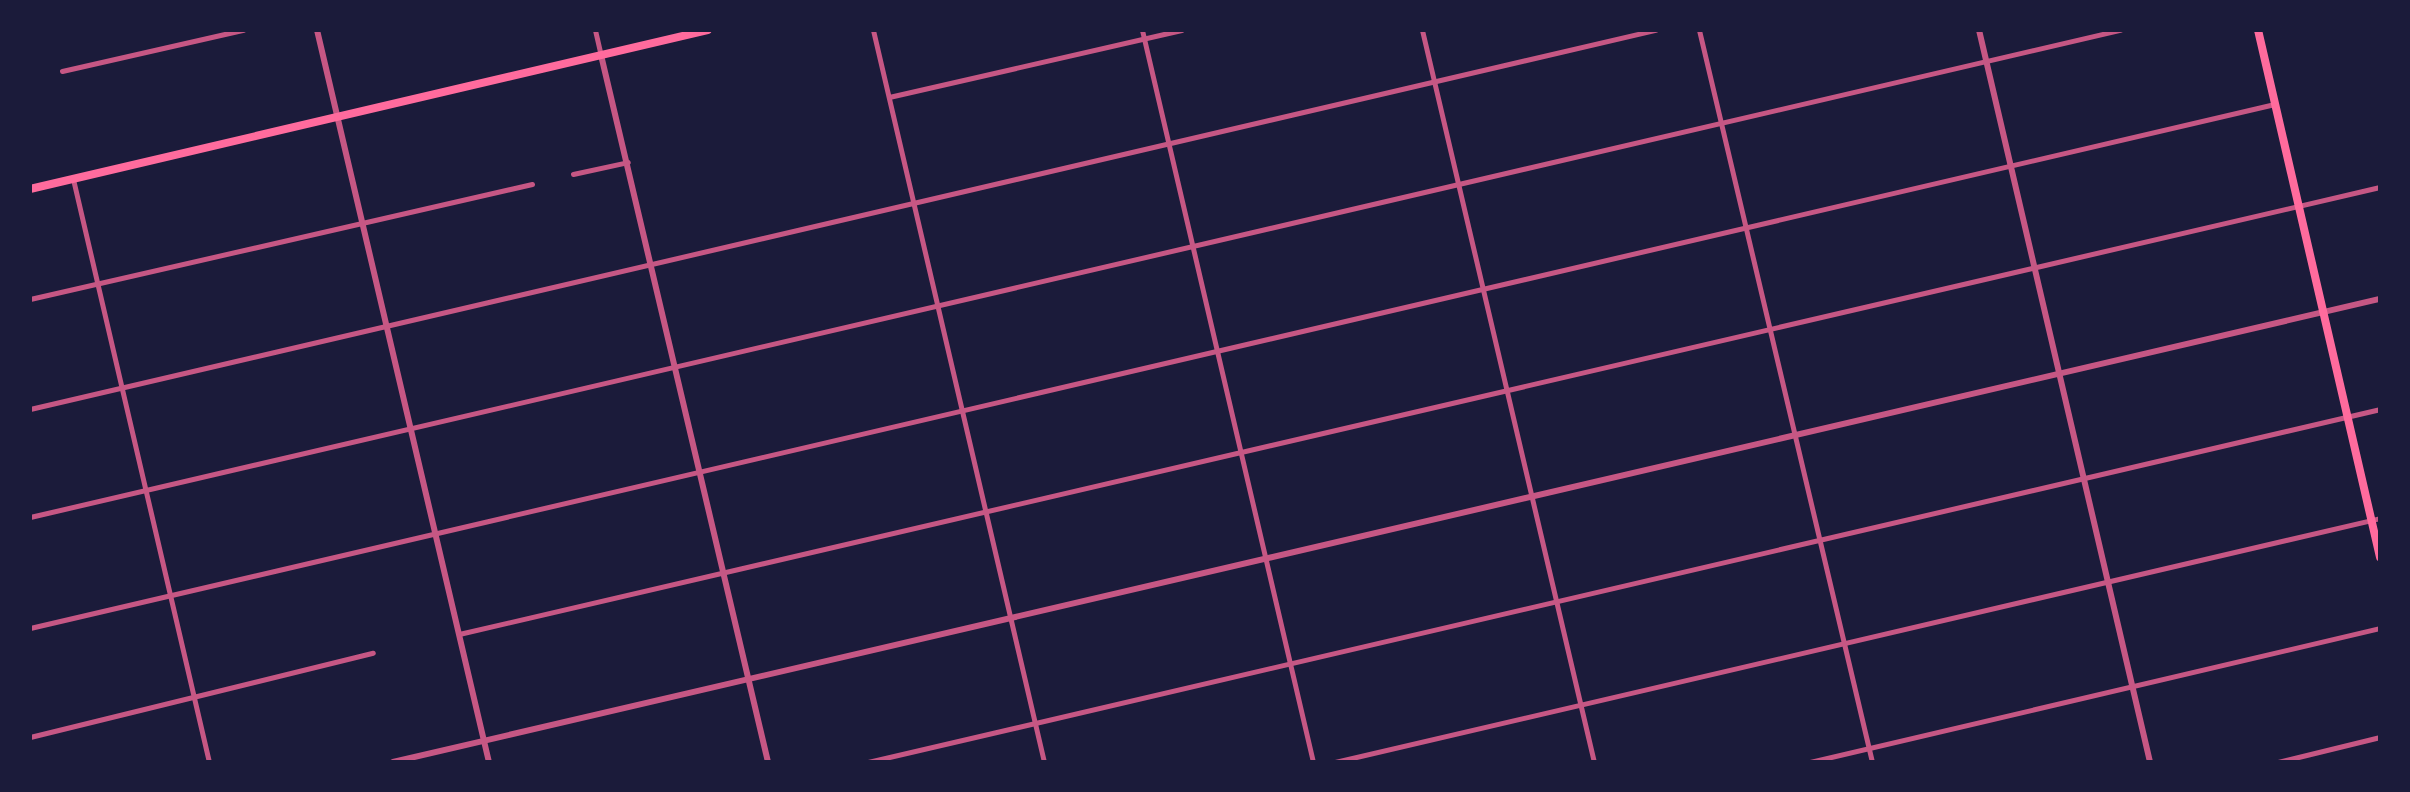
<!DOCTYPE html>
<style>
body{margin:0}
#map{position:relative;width:2410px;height:792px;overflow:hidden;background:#1b1b3a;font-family:Lora,serif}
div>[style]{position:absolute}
.minor>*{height:5px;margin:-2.5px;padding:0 2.5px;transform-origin:2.5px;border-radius:2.5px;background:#c65784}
.tertiary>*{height:6px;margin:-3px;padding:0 3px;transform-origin:3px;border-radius:3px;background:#c65784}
.secondary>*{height:8px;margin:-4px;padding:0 4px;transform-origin:4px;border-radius:4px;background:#ff6b9d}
span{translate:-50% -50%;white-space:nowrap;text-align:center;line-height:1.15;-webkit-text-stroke:10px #1b1b3a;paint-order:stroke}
.frame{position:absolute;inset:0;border:32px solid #1b1b3a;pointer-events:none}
</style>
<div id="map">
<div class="minor">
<div style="left:595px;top:30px;width:26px;rotate:77deg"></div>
<div style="left:873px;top:30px;width:752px;rotate:76.85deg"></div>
<div style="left:1142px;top:30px;width:752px;rotate:76.85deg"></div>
<div style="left:1422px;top:30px;width:752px;rotate:76.78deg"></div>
<div style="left:1699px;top:30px;width:752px;rotate:76.7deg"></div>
<div style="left:62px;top:71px;width:186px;rotate:-12.8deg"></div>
<div style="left:889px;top:97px;width:300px;rotate:-12.9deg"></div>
<div style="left:573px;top:174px;width:56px;rotate:-12.3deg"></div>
<div style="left:73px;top:179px;width:599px;rotate:76.87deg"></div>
<div style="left:30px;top:299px;width:515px;rotate:-12.9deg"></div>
<div style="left:30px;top:409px;width:1669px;rotate:-13.13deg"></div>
<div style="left:30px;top:517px;width:2146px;rotate:-13.12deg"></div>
<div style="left:30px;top:628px;width:2305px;rotate:-13.14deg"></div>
<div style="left:459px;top:634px;width:1972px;rotate:-13.1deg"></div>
<div style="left:30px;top:737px;width:353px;rotate:-13.8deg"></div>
<div style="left:868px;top:762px;width:1553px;rotate:-13.14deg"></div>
<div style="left:1335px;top:762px;width:1073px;rotate:-13.14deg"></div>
<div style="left:1810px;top:762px;width:586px;rotate:-13.23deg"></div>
<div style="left:2278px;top:762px;width:105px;rotate:-13.8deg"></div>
</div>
<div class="tertiary">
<div style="left:317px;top:30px;width:752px;rotate:76.78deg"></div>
<div style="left:1979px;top:30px;width:752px;rotate:76.85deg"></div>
<div style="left:601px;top:55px;width:726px;rotate:76.71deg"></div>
<div style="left:393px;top:762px;width:2040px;rotate:-13.12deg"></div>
</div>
<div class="secondary">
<div style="left:2258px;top:30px;width:541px;rotate:76.97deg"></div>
<div style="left:30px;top:189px;width:696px;rotate:-13.2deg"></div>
</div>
<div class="frame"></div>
</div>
